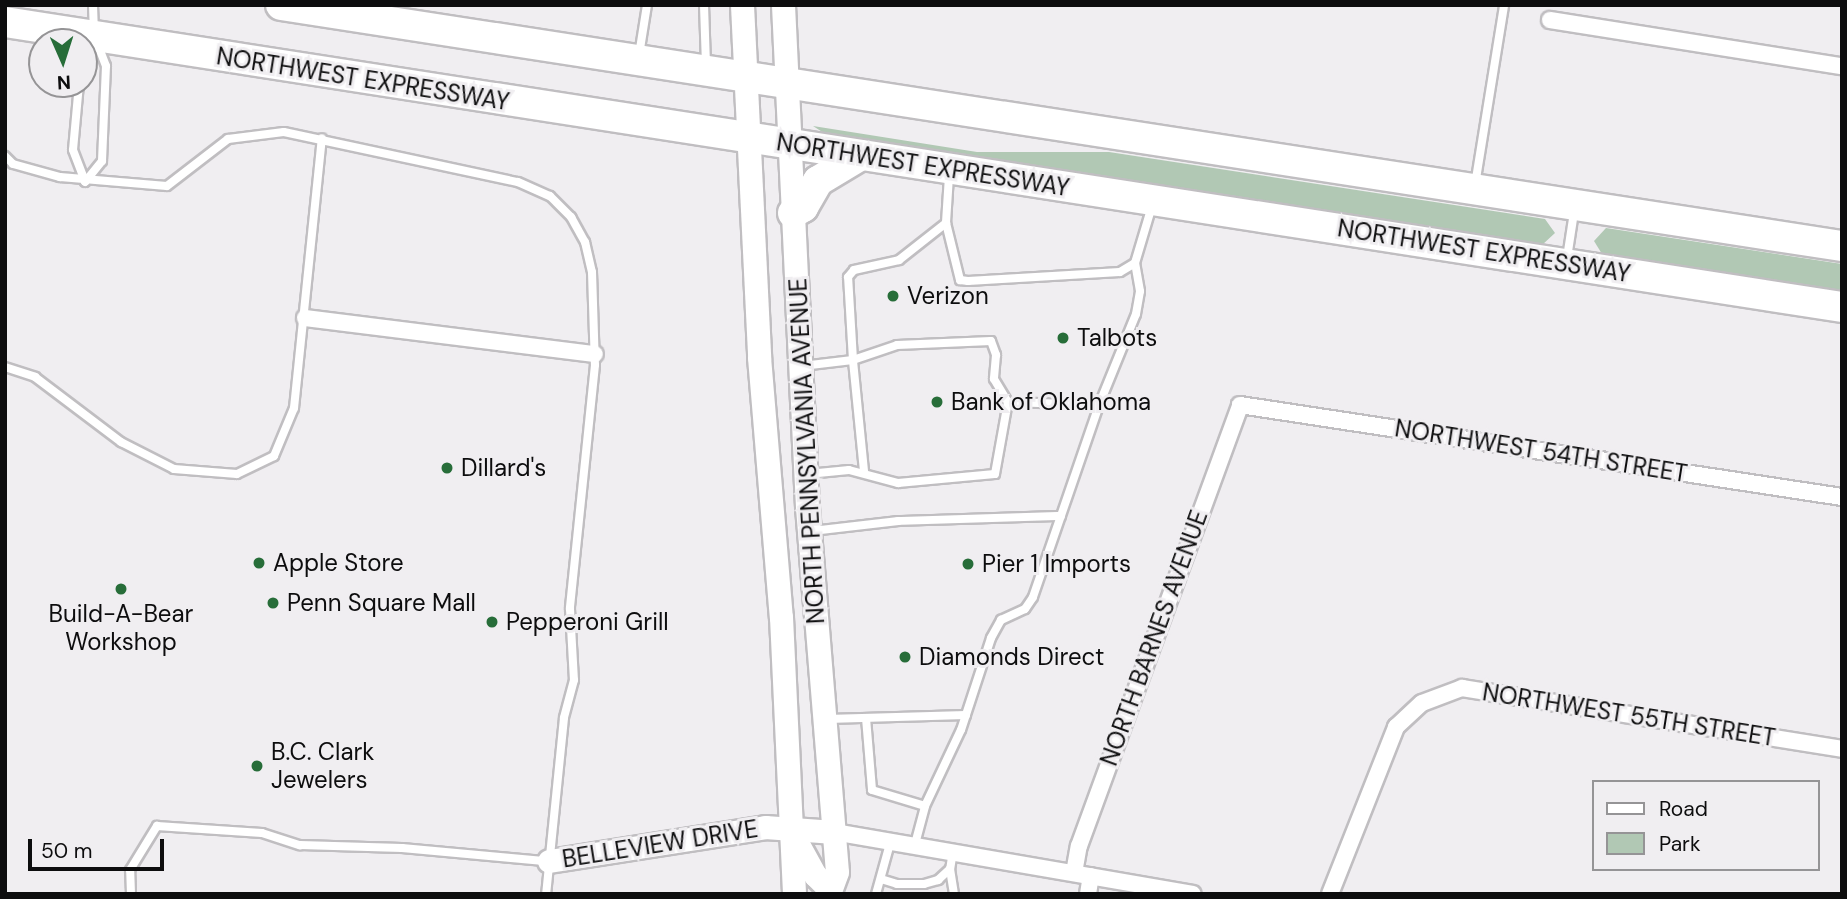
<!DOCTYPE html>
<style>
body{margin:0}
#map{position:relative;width:1847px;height:899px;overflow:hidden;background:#f0eef1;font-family:"DM Sans",sans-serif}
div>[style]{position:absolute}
.green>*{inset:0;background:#b1c8b4}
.roads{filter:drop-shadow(2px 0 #c0bec1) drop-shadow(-2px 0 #c0bec1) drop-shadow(0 2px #c0bec1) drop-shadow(0 -2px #c0bec1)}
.lane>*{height:8px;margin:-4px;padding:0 4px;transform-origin:4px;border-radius:4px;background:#fff}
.street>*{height:16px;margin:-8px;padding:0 8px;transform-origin:8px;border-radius:8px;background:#fff}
.secondary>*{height:23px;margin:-11.5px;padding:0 11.5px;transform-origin:11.5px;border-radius:11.5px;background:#fff}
.highway>*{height:30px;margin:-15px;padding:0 15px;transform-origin:15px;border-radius:15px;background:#fff}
.dots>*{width:19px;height:19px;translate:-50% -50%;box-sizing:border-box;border:4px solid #f0eef1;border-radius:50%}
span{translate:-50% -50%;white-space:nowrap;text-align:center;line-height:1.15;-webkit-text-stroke:6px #f0eef1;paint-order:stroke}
.street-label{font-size:24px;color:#0d0d0e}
.poi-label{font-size:24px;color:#0d0d0e}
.left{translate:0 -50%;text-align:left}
.frame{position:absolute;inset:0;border:7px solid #0d0d0e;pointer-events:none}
.legend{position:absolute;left:1592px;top:780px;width:228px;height:91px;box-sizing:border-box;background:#f0eef1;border:2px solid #959496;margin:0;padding:9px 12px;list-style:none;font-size:21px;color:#0d0d0e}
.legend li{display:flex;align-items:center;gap:14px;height:35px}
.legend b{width:35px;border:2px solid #959496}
.north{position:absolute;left:28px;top:28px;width:70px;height:70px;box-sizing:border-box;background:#f0eef1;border:2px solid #959496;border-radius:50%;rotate:177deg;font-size:19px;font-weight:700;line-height:28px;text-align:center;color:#0d0d0e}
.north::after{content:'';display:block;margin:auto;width:24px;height:32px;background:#276d39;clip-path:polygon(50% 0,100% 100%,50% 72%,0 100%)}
.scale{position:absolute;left:28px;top:839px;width:136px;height:32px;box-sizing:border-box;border:4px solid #0d0d0e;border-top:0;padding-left:9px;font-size:21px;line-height:24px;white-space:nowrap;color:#0d0d0e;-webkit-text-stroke:5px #f0eef1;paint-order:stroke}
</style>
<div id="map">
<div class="green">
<div style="clip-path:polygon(813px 126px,977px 152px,1109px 152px,1545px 219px,1555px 233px,1542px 245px,827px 135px)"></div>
<div style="clip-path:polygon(1606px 228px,1842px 264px,1842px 291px,1602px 254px,1594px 241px)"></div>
</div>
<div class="roads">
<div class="lane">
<div style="left:93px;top:5px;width:25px;rotate:88deg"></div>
<div style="left:704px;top:5px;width:60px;rotate:88.1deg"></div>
<div style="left:639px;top:55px;width:51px;rotate:-80.9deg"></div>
<div style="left:84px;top:57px;width:19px;rotate:-62deg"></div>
<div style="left:79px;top:84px;width:66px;rotate:95.2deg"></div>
<div style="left:73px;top:150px;width:34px;rotate:69deg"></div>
<div style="left:5px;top:156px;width:11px;rotate:45deg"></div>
<div style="left:13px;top:164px;width:49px;rotate:15.5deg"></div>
<div style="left:60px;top:177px;width:107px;rotate:4.8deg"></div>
<div style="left:167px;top:186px;width:77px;rotate:-37.6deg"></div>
<div style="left:228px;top:139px;width:56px;rotate:-7.1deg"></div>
<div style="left:284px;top:132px;width:239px;rotate:12.1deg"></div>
<div style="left:518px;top:182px;width:35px;rotate:24deg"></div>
<div style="left:550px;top:196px;width:30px;rotate:45deg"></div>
<div style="left:571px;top:217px;width:29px;rotate:61deg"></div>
<div style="left:585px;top:242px;width:31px;rotate:77deg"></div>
<div style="left:592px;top:272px;width:93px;rotate:88.2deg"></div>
<div style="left:595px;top:365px;width:245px;rotate:95.9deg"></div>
<div style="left:570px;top:609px;width:71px;rotate:86.8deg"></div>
<div style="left:574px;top:680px;width:39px;rotate:105deg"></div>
<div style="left:564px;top:718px;width:177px;rotate:95.8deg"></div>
<div style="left:949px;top:176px;width:47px;rotate:93.7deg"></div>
<div style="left:946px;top:223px;width:59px;rotate:76.2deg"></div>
<div style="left:960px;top:280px;width:8px;rotate:7deg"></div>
<div style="left:968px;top:281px;width:152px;rotate:-3.4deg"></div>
<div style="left:1120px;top:272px;width:17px;rotate:-31deg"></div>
<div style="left:1135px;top:263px;width:59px;rotate:-73.4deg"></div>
<div style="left:85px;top:182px;width:27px;rotate:-51deg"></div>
<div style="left:102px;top:161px;width:95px;rotate:-87.6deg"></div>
<div style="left:106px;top:66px;width:25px;rotate:-111deg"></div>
<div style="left:1475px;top:185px;width:182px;rotate:-80.8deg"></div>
<div style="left:1567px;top:258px;width:47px;rotate:-81.3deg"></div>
<div style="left:802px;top:366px;width:51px;rotate:-6.7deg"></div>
<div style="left:853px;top:360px;width:83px;rotate:-93.4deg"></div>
<div style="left:848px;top:277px;width:9px;rotate:-49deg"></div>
<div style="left:854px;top:270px;width:46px;rotate:-12.5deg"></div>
<div style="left:899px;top:260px;width:60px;rotate:-38.2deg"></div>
<div style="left:5px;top:367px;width:32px;rotate:18deg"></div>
<div style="left:35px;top:377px;width:108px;rotate:37.1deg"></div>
<div style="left:121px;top:442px;width:59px;rotate:27deg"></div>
<div style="left:174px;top:469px;width:63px;rotate:4.5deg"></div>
<div style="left:237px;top:474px;width:41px;rotate:-25.9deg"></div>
<div style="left:274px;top:456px;width:52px;rotate:-67.4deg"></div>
<div style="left:294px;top:408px;width:271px;rotate:-84.1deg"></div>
<div style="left:864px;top:471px;width:112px;rotate:-95.7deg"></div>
<div style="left:853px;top:360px;width:46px;rotate:-18.8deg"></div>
<div style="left:897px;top:345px;width:94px;rotate:-2.4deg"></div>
<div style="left:991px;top:341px;width:15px;rotate:70deg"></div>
<div style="left:996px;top:355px;width:24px;rotate:95deg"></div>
<div style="left:994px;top:379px;width:27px;rotate:59deg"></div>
<div style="left:808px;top:474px;width:41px;rotate:-5.6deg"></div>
<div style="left:849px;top:470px;width:51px;rotate:14.9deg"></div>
<div style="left:898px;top:483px;width:97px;rotate:-5.3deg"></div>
<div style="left:995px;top:474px;width:73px;rotate:-79.8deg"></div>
<div style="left:1008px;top:402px;width:91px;rotate:1.9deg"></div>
<div style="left:1099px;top:405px;width:98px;rotate:-67.9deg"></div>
<div style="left:1136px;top:314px;width:23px;rotate:-80deg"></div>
<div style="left:1140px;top:291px;width:28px;rotate:-100deg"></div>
<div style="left:812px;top:531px;width:87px;rotate:-6.6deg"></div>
<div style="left:898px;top:521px;width:163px;rotate:-1.8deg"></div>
<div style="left:866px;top:718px;width:72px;rotate:85.2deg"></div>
<div style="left:872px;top:790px;width:55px;rotate:16.8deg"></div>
<div style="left:827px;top:719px;width:139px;rotate:-1.6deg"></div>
<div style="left:915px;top:844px;width:39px;rotate:-75deg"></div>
<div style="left:925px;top:806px;width:84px;rotate:-64.7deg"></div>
<div style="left:961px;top:730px;width:97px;rotate:-71.9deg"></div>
<div style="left:991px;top:638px;width:21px;rotate:-61deg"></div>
<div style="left:1001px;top:620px;width:26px;rotate:-25deg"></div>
<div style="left:1025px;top:609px;width:14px;rotate:-56deg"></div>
<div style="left:1033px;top:597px;width:203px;rotate:-71deg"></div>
<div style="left:953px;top:851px;width:18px;rotate:99deg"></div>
<div style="left:950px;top:869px;width:25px;rotate:81deg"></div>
<div style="left:881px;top:879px;width:17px;rotate:17deg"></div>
<div style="left:897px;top:884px;width:27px"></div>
<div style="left:924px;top:884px;width:15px;rotate:-16deg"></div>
<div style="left:938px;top:880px;width:16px;rotate:-43deg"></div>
<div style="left:131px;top:894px;width:24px;rotate:-92deg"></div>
<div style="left:130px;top:870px;width:52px;rotate:-58.5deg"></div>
<div style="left:157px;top:826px;width:105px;rotate:3.8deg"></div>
<div style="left:262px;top:833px;width:40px;rotate:18deg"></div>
<div style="left:300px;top:845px;width:102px;rotate:1.7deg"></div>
<div style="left:402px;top:848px;width:145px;rotate:5.2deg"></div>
<div style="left:876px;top:894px;width:56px;rotate:-74.5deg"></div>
</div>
<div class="street">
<div style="left:1550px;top:20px;width:296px;rotate:9deg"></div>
<div style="left:305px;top:318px;width:292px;rotate:7.1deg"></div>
<div style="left:834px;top:832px;width:364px;rotate:9.8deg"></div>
<div style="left:1074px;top:873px;width:27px;rotate:-80deg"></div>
<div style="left:1079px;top:846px;width:469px;rotate:-69.9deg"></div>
<div style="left:1240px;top:405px;width:609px;rotate:8.69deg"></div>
<div style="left:1088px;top:894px;width:18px;rotate:-81deg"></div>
<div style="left:1330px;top:894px;width:180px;rotate:-68.4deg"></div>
<div style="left:1396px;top:727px;width:35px;rotate:-43deg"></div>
<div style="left:1422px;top:703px;width:43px;rotate:-20.6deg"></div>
<div style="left:1462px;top:688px;width:385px;rotate:9.1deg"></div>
</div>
<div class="secondary">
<div style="left:742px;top:5px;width:352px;rotate:87.2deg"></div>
<div style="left:759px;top:357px;width:261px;rotate:85.2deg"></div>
<div style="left:781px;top:617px;width:277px;rotate:87.3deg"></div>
<div style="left:783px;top:5px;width:503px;rotate:87.26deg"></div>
<div style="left:807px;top:507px;width:366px;rotate:85.3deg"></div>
<div style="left:837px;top:872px;width:23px;rotate:110deg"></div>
<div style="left:793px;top:835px;width:46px;rotate:61.2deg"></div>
<div style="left:815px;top:875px;width:20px;rotate:45deg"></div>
<div style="left:549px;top:861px;width:219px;rotate:-8.9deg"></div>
<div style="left:765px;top:827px;width:69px;rotate:4.1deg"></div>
</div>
<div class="highway">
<div style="left:281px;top:5px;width:1579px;rotate:8.78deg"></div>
<div style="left:5px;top:22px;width:1859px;rotate:8.82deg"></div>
<div style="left:793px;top:213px;width:12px;rotate:-31deg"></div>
<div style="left:803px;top:207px;width:30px;rotate:-60deg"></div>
<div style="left:818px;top:181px;width:50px;rotate:-31.2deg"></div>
</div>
</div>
<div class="dots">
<div style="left:893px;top:296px;background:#276d39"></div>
<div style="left:1063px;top:338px;background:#276d39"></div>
<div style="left:937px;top:402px;background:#276d39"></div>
<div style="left:447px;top:468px;background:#276d39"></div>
<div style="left:259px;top:563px;background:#276d39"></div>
<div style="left:968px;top:564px;background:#276d39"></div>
<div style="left:121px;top:589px;background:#276d39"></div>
<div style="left:273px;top:603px;background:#276d39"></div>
<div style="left:492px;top:622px;background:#276d39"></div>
<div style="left:905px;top:657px;background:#276d39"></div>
<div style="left:257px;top:766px;background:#276d39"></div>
</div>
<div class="street-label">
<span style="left:363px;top:79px;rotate:9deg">NORTHWEST EXPRESSWAY</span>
<span style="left:923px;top:165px;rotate:9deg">NORTHWEST EXPRESSWAY</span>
<span style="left:1484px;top:251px;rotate:9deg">NORTHWEST EXPRESSWAY</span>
<span style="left:807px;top:451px;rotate:-93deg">NORTH PENNSYLVANIA AVENUE</span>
<span style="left:1541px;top:451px;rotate:9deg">NORTHWEST 54TH STREET</span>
<span style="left:1154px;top:638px;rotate:-70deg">NORTH BARNES AVENUE</span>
<span style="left:1629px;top:715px;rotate:9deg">NORTHWEST 55TH STREET</span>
<span style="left:660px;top:844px;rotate:-9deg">BELLEVIEW DRIVE</span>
</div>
<div class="poi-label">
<span class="left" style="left:907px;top:296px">Verizon</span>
<span class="left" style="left:1077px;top:338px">Talbots</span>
<span class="left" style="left:951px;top:402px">Bank of Oklahoma</span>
<span class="left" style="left:461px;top:468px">Dillard's</span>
<span class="left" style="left:273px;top:563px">Apple Store</span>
<span class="left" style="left:982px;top:564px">Pier 1 Imports</span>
<span class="left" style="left:287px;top:603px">Penn Square Mall</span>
<span style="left:121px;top:628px">Build-A-Bear<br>Workshop</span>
<span class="left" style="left:506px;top:622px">Pepperoni Grill</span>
<span class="left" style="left:919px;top:657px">Diamonds Direct</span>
<span class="left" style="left:271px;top:766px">B.C. Clark<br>Jewelers</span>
</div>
<div class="frame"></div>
<ul class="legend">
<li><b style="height:9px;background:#fff"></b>Road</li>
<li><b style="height:19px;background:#b1c8b4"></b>Park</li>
</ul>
<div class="north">N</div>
<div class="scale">50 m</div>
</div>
